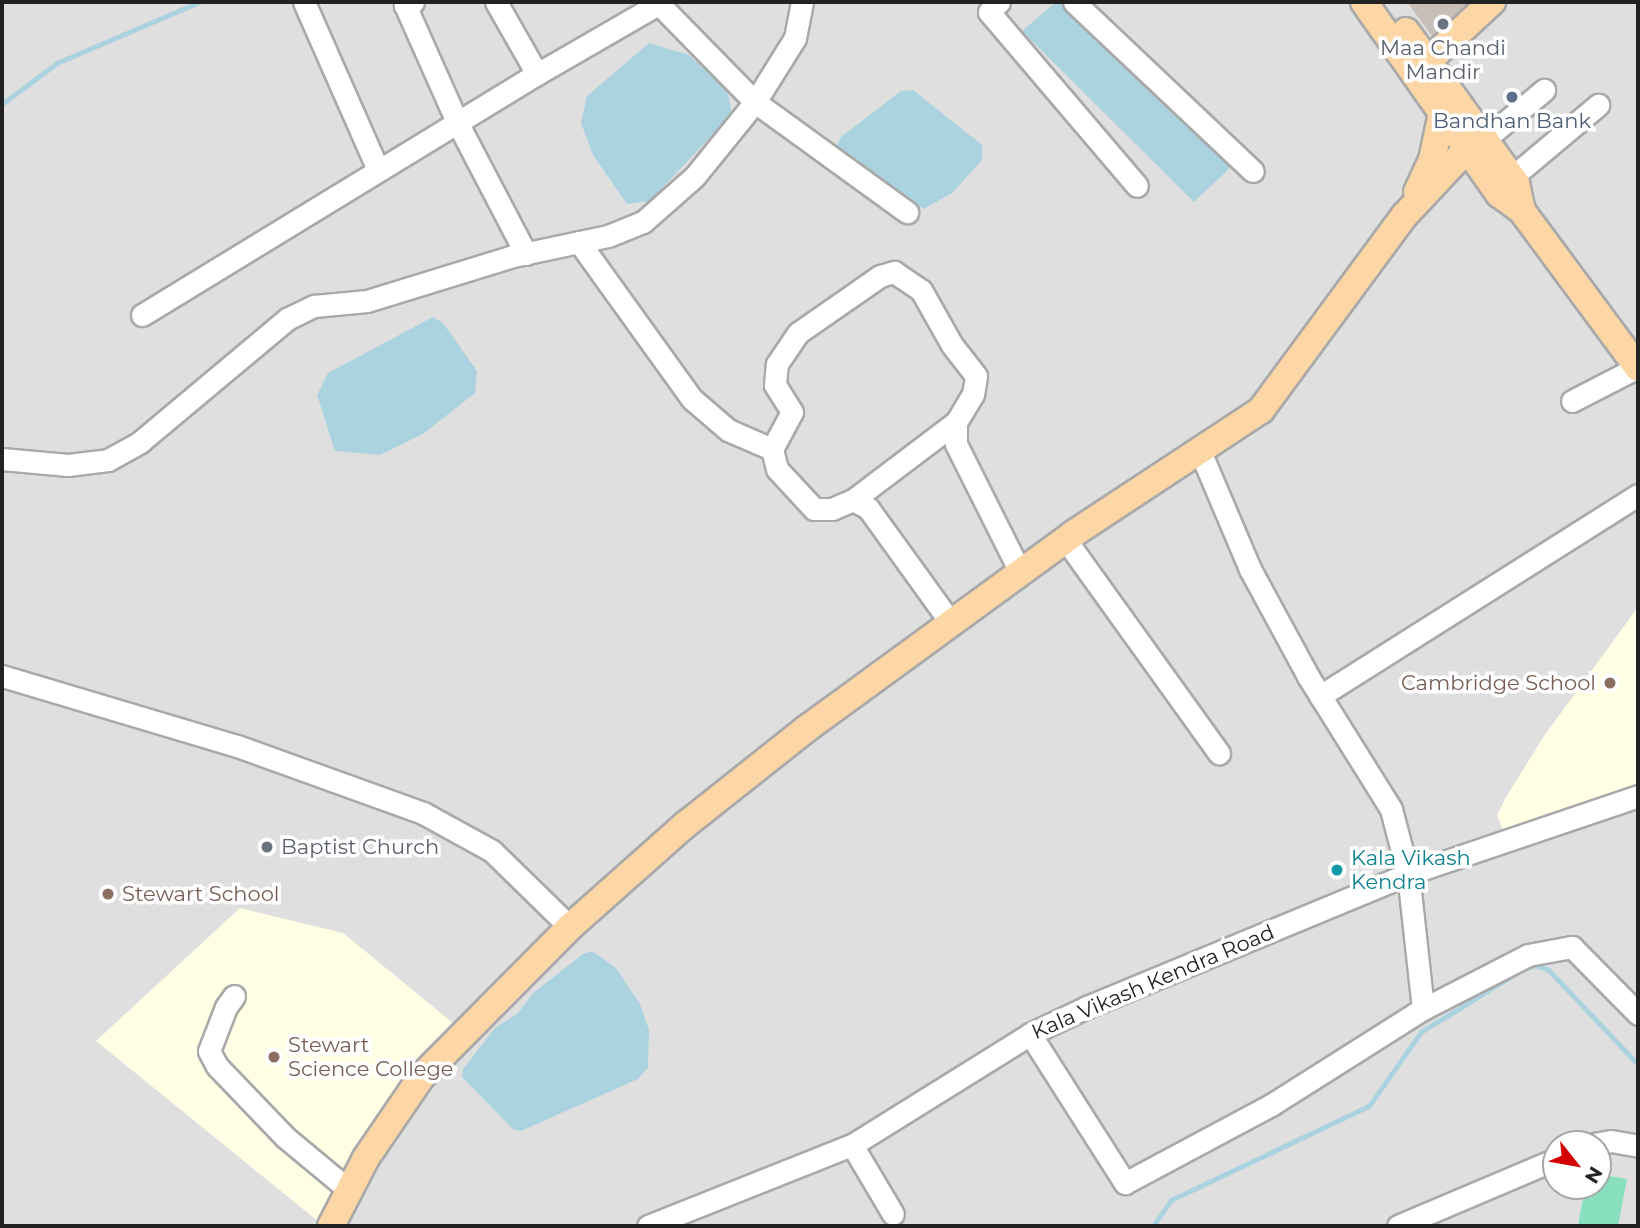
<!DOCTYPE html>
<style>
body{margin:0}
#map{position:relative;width:1640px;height:1228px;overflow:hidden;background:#f2efe9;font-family:Montserrat,sans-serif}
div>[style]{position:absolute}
.residential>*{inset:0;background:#e0dfdf}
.education>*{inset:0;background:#ffffe5}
.pitch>*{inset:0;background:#88e0be}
.water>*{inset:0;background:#aad3df}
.stream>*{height:4.5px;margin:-2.25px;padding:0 2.25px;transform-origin:2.25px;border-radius:2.25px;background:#aad3df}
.building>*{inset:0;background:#c7bfb8}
.roads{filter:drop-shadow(2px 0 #a9a9a9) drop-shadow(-2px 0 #a9a9a9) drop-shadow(0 2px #a9a9a9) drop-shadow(0 -2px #a9a9a9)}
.minor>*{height:21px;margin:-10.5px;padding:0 10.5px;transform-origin:10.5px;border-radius:10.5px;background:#fff}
.major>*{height:26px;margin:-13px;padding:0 13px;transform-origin:13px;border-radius:13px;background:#fcd6a4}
.dots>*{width:19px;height:19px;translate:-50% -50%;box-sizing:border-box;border:4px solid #fff;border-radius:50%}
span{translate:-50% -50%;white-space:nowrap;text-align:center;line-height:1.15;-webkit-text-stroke:7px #fff;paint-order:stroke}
.worship-label{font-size:21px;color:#5b616d}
.left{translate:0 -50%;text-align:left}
.service-label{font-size:21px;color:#4e5e75}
.education-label{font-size:21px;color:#785e54}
.right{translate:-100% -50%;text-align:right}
.culture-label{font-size:21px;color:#0d838f}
.street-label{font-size:21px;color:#222}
.frame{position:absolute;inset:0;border:4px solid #222;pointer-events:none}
.north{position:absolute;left:1542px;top:1130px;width:70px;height:70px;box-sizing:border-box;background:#fff;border:2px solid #a7a7a7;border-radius:50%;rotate:121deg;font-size:19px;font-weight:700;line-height:28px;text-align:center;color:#222}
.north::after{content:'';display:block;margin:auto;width:24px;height:32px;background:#d40000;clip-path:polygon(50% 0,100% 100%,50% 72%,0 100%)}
</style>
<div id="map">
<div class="residential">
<div style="clip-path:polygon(evenodd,2px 2px,1638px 2px,1638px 1226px,2px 1226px,2px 2px,1556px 1144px,1598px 1144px,1598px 1186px,1556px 1186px,1556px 1144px)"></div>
</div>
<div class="education">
<div style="clip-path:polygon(1638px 607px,1638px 785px,1503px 830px,1497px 815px,1505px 799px,1544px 736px)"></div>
<div style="clip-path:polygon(240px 908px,343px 933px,459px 1028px,324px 1226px,96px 1041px)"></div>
</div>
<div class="pitch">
<div style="clip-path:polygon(1598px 1174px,1627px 1179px,1618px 1226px,1578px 1226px,1585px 1186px,1598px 1186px)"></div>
</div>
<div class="water">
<div style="clip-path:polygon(1056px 2px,1066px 2px,1230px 168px,1194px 202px,1022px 31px)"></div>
<div style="clip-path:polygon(649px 43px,689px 55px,727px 90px,732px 114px,650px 201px,627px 204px,593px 155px,581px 123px,587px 96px)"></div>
<div style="clip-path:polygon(913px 90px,982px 145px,982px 160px,952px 193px,924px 209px,834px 151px,841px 137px,901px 91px)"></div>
<div style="clip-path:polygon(433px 317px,443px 323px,477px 371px,475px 393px,423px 434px,380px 455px,335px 451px,317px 395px,328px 373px)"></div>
<div style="clip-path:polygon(592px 951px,616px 968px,640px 1004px,649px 1030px,648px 1068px,638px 1079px,521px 1131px,514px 1130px,462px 1077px,463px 1069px,495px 1028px,518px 1013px,533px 993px,583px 954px)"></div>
</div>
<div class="stream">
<div style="left:2px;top:104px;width:69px;rotate:-36.7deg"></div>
<div style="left:57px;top:63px;width:155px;rotate:-23.2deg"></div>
<div style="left:1153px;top:1226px;width:32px;rotate:-55deg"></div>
<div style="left:1171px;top:1200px;width:219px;rotate:-25.4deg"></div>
<div style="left:1369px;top:1106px;width:90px;rotate:-54.9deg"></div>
<div style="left:1421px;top:1032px;width:120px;rotate:-31.7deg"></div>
<div style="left:1523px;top:969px;width:14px;rotate:-17deg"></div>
<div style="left:1536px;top:965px;width:14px;rotate:21deg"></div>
<div style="left:1549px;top:970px;width:129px;rotate:46.6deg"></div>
</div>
<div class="building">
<div style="clip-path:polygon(1407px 2px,1469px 2px,1432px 36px)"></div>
</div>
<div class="roads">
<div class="minor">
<div style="left:304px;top:2px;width:184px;rotate:66.2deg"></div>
<div style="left:413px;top:2px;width:9px;rotate:159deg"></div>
<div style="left:405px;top:5px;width:128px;rotate:66deg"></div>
<div style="left:457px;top:122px;width:149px;rotate:62.4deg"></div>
<div style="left:496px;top:2px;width:83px;rotate:60.3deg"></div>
<div style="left:537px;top:74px;width:140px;rotate:-30deg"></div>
<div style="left:657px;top:2px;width:140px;rotate:45.6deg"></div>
<div style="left:755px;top:102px;width:188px;rotate:35.9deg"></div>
<div style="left:999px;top:2px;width:14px;rotate:135deg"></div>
<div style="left:989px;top:12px;width:228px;rotate:49.6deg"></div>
<div style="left:1074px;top:2px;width:246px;rotate:43.4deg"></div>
<div style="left:1485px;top:139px;width:77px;rotate:-39.7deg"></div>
<div style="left:1511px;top:178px;width:114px;rotate:-40deg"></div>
<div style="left:579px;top:242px;width:193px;rotate:54.3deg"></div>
<div style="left:692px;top:399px;width:48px;rotate:40.7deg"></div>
<div style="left:728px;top:430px;width:48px;rotate:23.4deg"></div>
<div style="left:142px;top:315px;width:463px;rotate:-31.4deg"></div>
<div style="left:1572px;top:401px;width:74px;rotate:-27.3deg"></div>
<div style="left:2px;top:459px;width:66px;rotate:5.2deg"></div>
<div style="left:68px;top:465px;width:40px;rotate:-7.1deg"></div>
<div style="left:108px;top:460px;width:37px;rotate:-29deg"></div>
<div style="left:140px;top:442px;width:192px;rotate:-39.9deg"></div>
<div style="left:287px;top:319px;width:30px;rotate:-26deg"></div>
<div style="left:314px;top:306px;width:53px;rotate:-5.4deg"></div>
<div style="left:367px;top:301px;width:153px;rotate:-17.1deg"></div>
<div style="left:513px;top:256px;width:97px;rotate:-11.9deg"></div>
<div style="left:608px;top:236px;width:38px;rotate:-22deg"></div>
<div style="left:643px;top:222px;width:69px;rotate:-41.5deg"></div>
<div style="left:695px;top:176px;width:95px;rotate:-51deg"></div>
<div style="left:755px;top:102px;width:75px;rotate:-58deg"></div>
<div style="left:795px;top:38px;width:37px;rotate:-79deg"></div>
<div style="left:853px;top:500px;width:129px;rotate:-37.1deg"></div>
<div style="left:1065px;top:539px;width:264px;rotate:54.3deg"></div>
<div style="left:951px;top:623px;width:142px;rotate:-125.8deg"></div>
<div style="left:868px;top:508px;width:17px;rotate:-152deg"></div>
<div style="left:853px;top:500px;width:23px;rotate:157deg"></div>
<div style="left:832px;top:509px;width:18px;rotate:180deg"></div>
<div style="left:814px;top:509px;width:54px;rotate:-132.8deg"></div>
<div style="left:777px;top:469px;width:21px;rotate:-104deg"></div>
<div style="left:772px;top:449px;width:42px;rotate:-61.6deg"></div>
<div style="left:792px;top:412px;width:32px;rotate:-122deg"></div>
<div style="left:775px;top:385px;width:21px;rotate:-85deg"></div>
<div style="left:777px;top:364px;width:37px;rotate:-56deg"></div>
<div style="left:798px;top:333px;width:100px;rotate:-34.8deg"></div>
<div style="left:880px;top:276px;width:15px;rotate:-16deg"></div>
<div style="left:894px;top:272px;width:32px;rotate:34deg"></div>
<div style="left:921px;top:290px;width:63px;rotate:60.6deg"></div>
<div style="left:952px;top:345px;width:39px;rotate:52deg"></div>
<div style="left:976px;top:376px;width:18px;rotate:99deg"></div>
<div style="left:973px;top:394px;width:33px;rotate:121deg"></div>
<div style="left:956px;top:422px;width:22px;rotate:90deg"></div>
<div style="left:956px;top:444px;width:143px;rotate:63.4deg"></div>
<div style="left:2px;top:676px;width:245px;rotate:16.6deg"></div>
<div style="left:237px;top:746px;width:198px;rotate:19.8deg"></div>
<div style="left:423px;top:813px;width:79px;rotate:28.8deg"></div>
<div style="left:492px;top:851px;width:109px;rotate:44.3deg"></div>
<div style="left:1320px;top:696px;width:376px;rotate:-32.3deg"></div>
<div style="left:234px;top:996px;width:14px;rotate:126deg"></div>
<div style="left:226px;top:1007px;width:47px;rotate:111.1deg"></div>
<div style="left:209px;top:1051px;width:17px;rotate:62deg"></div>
<div style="left:217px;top:1066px;width:98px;rotate:46.2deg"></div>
<div style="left:285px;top:1137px;width:85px;rotate:39.7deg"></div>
<div style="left:1423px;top:1009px;width:118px;rotate:-27.2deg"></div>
<div style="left:1528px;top:955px;width:45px;rotate:-10.3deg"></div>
<div style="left:1572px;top:947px;width:94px;rotate:45.4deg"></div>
<div style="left:1030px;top:1034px;width:177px;rotate:57.5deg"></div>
<div style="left:1125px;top:1183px;width:166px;rotate:-28.1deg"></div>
<div style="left:1271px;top:1105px;width:180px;rotate:-32.3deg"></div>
<div style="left:1423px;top:1009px;width:136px;rotate:-96.3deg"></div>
<div style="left:1408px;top:874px;width:67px;rotate:-104.7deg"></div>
<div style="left:1391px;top:809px;width:157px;rotate:-122deg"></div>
<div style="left:1308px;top:676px;width:122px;rotate:-118.5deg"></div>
<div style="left:1250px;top:569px;width:128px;rotate:-113deg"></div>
<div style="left:1593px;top:1144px;width:18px;rotate:-9deg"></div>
<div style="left:1611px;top:1141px;width:27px;rotate:10deg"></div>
<div style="left:852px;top:1145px;width:80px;rotate:59.3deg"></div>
<div style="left:648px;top:1226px;width:219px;rotate:-21.7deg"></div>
<div style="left:852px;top:1145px;width:210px;rotate:-31.9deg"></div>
<div style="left:1030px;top:1034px;width:63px;rotate:-25.3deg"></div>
<div style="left:1087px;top:1007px;width:347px;rotate:-22.5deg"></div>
<div style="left:1408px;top:874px;width:243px;rotate:-18.7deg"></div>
<div style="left:1398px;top:1226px;width:172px;rotate:-23deg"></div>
</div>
<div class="major">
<div style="left:1364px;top:2px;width:235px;rotate:54.9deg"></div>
<div style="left:1499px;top:194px;width:29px;rotate:36deg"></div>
<div style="left:1522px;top:211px;width:195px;rotate:53.5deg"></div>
<div style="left:1406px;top:31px;width:188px;rotate:54.1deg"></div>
<div style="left:1516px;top:183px;width:29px;rotate:78deg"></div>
<div style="left:1415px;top:73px;width:105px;rotate:-42.7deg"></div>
<div style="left:1417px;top:192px;width:35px;rotate:-65deg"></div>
<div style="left:1432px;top:160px;width:48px;rotate:-78deg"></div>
<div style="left:331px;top:1226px;width:76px;rotate:-62.8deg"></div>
<div style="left:366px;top:1158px;width:99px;rotate:-55.7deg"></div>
<div style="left:422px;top:1076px;width:210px;rotate:-45.2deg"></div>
<div style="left:570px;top:927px;width:154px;rotate:-41.6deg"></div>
<div style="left:685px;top:825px;width:154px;rotate:-38.4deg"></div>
<div style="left:806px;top:729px;width:331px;rotate:-36.1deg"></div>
<div style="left:1073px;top:534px;width:225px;rotate:-33.4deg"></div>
<div style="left:1261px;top:410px;width:242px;rotate:-53.6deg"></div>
<div style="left:1405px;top:215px;width:92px;rotate:-46.8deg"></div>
<div style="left:1468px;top:148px;width:19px;rotate:-28deg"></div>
</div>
</div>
<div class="dots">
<div style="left:1443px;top:24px;background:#6b7280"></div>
<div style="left:1512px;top:97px;background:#5c6f8a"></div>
<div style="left:1610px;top:683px;background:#8d6e63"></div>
<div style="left:267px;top:847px;background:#6b7280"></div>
<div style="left:1337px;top:870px;background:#0f9aa8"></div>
<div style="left:108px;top:894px;background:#8d6e63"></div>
<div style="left:274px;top:1057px;background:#8d6e63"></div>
</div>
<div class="worship-label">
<span style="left:1443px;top:60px">Maa Chandi<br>Mandir</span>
<span class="left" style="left:281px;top:847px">Baptist Church</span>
</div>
<div class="service-label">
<span style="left:1512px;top:121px">Bandhan Bank</span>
</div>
<div class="education-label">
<span class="right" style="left:1596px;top:683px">Cambridge School</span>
<span class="left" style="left:122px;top:894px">Stewart School</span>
<span class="left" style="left:288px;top:1057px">Stewart<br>Science College</span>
</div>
<div class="culture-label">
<span class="left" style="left:1351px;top:870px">Kala Vikash<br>Kendra</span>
</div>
<div class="street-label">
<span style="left:1153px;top:982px;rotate:-23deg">Kala Vikash Kendra Road</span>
</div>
<div class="frame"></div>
<div class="north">N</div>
</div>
